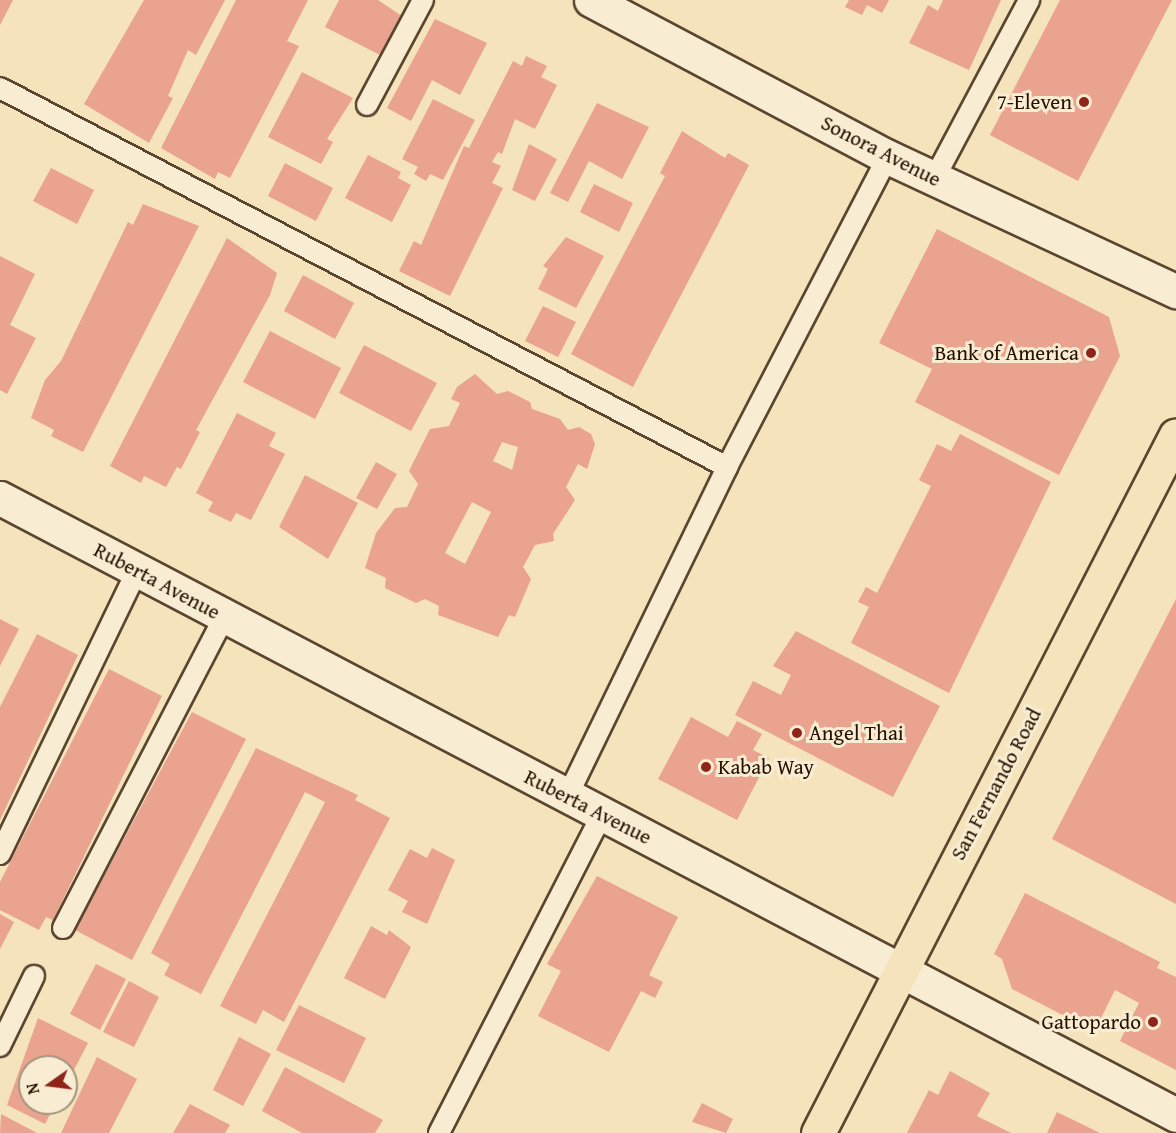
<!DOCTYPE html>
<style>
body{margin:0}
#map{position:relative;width:1176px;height:1133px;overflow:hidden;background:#f4e3bb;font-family:"Gentium Book Plus",serif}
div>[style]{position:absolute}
.building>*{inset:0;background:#eaa38f}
.roads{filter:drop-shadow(2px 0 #5a452f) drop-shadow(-2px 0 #5a452f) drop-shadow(0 2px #5a452f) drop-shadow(0 -2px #5a452f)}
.lane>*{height:20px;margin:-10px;padding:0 10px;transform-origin:10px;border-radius:10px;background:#f8edd3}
.street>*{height:33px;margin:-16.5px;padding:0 16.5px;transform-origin:16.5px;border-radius:16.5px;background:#f8edd3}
.secondary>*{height:33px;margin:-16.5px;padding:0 16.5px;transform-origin:16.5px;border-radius:16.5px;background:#f8edd3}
.primary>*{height:33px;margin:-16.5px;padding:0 16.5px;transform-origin:16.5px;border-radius:16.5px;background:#f4e3bb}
.dots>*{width:16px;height:16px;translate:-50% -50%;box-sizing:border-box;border:3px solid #f8edd3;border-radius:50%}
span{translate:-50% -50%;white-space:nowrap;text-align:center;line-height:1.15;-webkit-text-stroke:6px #f8edd3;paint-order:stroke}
.poi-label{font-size:21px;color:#261000}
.right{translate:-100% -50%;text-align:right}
.left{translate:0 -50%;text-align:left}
.street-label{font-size:21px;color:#261000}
.north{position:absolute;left:18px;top:1055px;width:60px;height:60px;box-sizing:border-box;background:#f8edd3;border:2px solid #a4957f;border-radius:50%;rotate:256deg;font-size:16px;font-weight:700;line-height:24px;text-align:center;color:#261000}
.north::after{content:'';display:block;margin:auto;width:21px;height:27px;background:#8f2418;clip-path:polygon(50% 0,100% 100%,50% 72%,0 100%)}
</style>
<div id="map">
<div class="building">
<div style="clip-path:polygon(0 0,13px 0,0 25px)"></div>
<div style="clip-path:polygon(144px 0,225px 0,196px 55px,188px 50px,168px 96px,173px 98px,149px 143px,84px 104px)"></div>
<div style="clip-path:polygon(236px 0,308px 0,287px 41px,299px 46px,230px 178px,218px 172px,215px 179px,161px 148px)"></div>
<div style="clip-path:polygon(339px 0,378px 0,406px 19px,386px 58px,325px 27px)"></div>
<div style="clip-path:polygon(849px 0,889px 0,882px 13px,867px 5px,862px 15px,845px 7px)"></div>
<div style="clip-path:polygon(943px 0,1001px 0,969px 70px,909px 43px,928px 5px,938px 11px)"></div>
<div style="clip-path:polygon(1060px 0,1172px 0,1078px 181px,990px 135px)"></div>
<div style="clip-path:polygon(435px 19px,487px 43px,460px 95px,432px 80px,411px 121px,387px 108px)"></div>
<div style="clip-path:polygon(526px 56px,547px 66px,541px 77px,557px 85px,535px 129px,515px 119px,502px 154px,498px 152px,492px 162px,501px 166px,492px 183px,503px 188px,450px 296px,399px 271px,414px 241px,421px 245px,464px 146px,469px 148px,513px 61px,522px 66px)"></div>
<div style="clip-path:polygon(302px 72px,353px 98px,327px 139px,333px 142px,321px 164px,268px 137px)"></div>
<div style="clip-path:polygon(433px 99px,475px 120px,443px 180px,430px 174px,426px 181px,414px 174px,418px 167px,402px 159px)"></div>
<div style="clip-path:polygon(597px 103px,649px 127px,622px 179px,589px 161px,568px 202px,550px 193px)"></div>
<div style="clip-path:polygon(682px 131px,725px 158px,728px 153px,749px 165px,633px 387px,571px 354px,665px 176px,660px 173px)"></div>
<div style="clip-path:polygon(529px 144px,557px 159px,535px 201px,512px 190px)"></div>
<div style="clip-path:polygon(368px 155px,401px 172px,398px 178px,411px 185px,392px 222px,345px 198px)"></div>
<div style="clip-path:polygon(285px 163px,333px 188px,316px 221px,268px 196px)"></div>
<div style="clip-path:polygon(51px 168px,94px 190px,77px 224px,33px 201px)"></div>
<div style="clip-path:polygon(594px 184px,633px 203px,619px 232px,580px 212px)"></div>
<div style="clip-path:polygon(143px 204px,199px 226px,83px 452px,51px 436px,54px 430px,31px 418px,45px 380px,61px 361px,128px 222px,133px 225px)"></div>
<div style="clip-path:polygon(937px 229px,1109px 317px,1120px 356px,1059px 475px,915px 402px,932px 369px,879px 343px)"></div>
<div style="clip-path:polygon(566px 237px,604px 256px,576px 308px,538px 289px,548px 269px,543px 266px)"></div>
<div style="clip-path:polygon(227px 238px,277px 273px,270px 295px,196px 430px,200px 432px,181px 469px,177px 467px,166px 487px,144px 476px,141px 483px,110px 466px)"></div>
<div style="clip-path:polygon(0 256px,35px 274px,10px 325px,36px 338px,7px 394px,0 390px)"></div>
<div style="clip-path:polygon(303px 275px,354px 303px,335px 339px,284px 311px)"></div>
<div style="clip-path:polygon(543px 306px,576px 322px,558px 357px,525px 341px)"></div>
<div style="clip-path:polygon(270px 331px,341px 368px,315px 419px,243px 382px)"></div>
<div style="clip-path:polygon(364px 345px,437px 383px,411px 431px,339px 393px)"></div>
<div style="clip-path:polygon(evenodd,475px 374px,497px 394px,508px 391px,530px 402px,532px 409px,560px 419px,568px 430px,579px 427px,591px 434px,595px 444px,587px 469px,578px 464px,566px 487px,575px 500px,553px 534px,554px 541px,535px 545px,523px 567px,531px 579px,515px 617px,509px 615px,498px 637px,438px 615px,439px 606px,425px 599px,416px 603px,385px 588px,386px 578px,365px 568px,376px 533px,395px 508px,407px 507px,418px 484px,409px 471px,430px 429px,449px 426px,460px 403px,451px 399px,457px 387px,475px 374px,502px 442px,518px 447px,512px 470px,493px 461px,502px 442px,475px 374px,472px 502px,491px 512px,465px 564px,445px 553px,472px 502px)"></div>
<div style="clip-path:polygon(237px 413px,276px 433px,269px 446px,285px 454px,251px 520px,236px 513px,231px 522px,208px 511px,213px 502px,196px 493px)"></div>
<div style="clip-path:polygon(960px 434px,1051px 482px,949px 693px,851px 643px,869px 607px,858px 602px,866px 587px,877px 593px,931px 486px,919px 480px,937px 444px,951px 451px)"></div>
<div style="clip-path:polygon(376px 462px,397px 474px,377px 509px,356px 498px)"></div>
<div style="clip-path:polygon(305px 475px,358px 503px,328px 559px,279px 527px)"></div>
<div style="clip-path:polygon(1176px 599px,1176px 904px,1052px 839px)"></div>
<div style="clip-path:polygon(0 619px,19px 629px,0 666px)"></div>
<div style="clip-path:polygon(796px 631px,940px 706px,893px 797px,735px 715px,753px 681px,781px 695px,791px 675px,773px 666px)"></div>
<div style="clip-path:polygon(37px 634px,78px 655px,0 820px,0 707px)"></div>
<div style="clip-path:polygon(109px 669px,162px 696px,53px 920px,46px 917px,39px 930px,0 910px,0 882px)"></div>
<div style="clip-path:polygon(192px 712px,246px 739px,132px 960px,75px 930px)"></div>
<div style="clip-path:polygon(691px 717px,728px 737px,737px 721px,762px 734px,753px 750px,769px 758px,737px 820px,658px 779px)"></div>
<div style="clip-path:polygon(256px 748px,358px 795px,355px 800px,390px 818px,284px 1022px,263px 1010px,256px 1024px,220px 1006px,325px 802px,305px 792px,201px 994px,164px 975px,170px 964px,151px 953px)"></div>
<div style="clip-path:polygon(432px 848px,455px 860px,427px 924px,402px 912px,408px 901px,388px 890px,410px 849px,427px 858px)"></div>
<div style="clip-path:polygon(597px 876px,678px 917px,649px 975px,663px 982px,655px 998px,641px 991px,609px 1052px,538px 1016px,561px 971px,547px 964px)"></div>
<div style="clip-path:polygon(1025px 893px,1160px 962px,1157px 968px,1176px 977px,1176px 1070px,1120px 1041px,1139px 1003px,1115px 990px,1099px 1022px,1091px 1017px,1086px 1027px,1012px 989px,1002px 959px,994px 954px)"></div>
<div style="clip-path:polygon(0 914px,14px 922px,0 949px)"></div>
<div style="clip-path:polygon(371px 926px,387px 935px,389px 930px,411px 947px,385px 999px,344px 978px)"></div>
<div style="clip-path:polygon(96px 964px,126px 979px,100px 1030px,70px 1014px)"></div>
<div style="clip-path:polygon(129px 981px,159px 997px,134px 1047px,103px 1032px)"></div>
<div style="clip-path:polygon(299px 1005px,366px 1038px,344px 1083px,276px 1050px)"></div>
<div style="clip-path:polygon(38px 1018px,88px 1043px,66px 1085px,66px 1067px,30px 1067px,30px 1103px,56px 1103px,45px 1124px,7px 1105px)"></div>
<div style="clip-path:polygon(239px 1037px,271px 1054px,243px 1106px,213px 1090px)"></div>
<div style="clip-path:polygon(97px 1057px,137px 1079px,109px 1133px,61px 1133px)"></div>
<div style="clip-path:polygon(285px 1067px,383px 1120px,375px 1133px,302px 1133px,262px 1111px)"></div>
<div style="clip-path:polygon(950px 1071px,990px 1093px,977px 1116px,1011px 1133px,907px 1133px,929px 1090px,938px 1095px)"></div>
<div style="clip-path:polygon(702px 1103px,733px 1119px,726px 1133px,692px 1122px)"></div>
<div style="clip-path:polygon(190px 1104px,230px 1125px,225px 1133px,173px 1133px)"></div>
<div style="clip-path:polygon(1057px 1112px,1100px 1133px,1047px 1133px)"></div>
<div style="clip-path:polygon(1px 1114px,37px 1133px,0 1133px)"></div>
</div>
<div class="roads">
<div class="lane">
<div style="left:0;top:88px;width:820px;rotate:27.53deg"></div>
<div style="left:367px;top:105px;width:119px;rotate:-61.9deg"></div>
<div style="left:934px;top:179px;width:203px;rotate:-62deg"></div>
<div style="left:567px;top:797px;width:367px;rotate:-64.1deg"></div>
<div style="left:727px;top:467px;width:349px;rotate:-62.6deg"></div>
<div style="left:0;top:854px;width:314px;rotate:-64.2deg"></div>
<div style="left:63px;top:928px;width:350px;rotate:-62.6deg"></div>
<div style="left:0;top:1046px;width:78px;rotate:-64.1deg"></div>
<div style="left:439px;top:1133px;width:357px;rotate:-62.9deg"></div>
</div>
<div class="street">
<div style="left:0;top:498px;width:1328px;rotate:27.68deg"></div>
</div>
<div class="secondary">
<div style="left:591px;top:0;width:336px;rotate:27.9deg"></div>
<div style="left:888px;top:157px;width:318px;rotate:25deg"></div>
</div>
<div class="primary">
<div style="left:818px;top:1133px;width:784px;rotate:-62.85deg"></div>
</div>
</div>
<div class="dots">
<div style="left:1084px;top:102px;background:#8f2418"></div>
<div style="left:1091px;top:353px;background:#8f2418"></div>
<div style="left:797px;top:733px;background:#8f2418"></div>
<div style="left:706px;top:767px;background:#8f2418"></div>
<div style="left:1153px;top:1022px;background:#8f2418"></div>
</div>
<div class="poi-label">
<span class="right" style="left:1072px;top:102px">7-Eleven</span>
<span class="right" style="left:1079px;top:353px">Bank of America</span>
<span class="left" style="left:809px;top:733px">Angel Thai</span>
<span class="left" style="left:718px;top:767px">Kabab Way</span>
<span class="right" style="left:1141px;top:1022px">Gattopardo</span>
</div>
<div class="street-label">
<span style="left:881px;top:151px;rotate:27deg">Sonora Avenue</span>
<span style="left:157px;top:581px;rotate:28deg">Ruberta Avenue</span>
<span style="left:996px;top:784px;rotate:-62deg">San Fernando Road</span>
<span style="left:588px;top:807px;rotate:27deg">Ruberta Avenue</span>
</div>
<div class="north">N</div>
</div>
